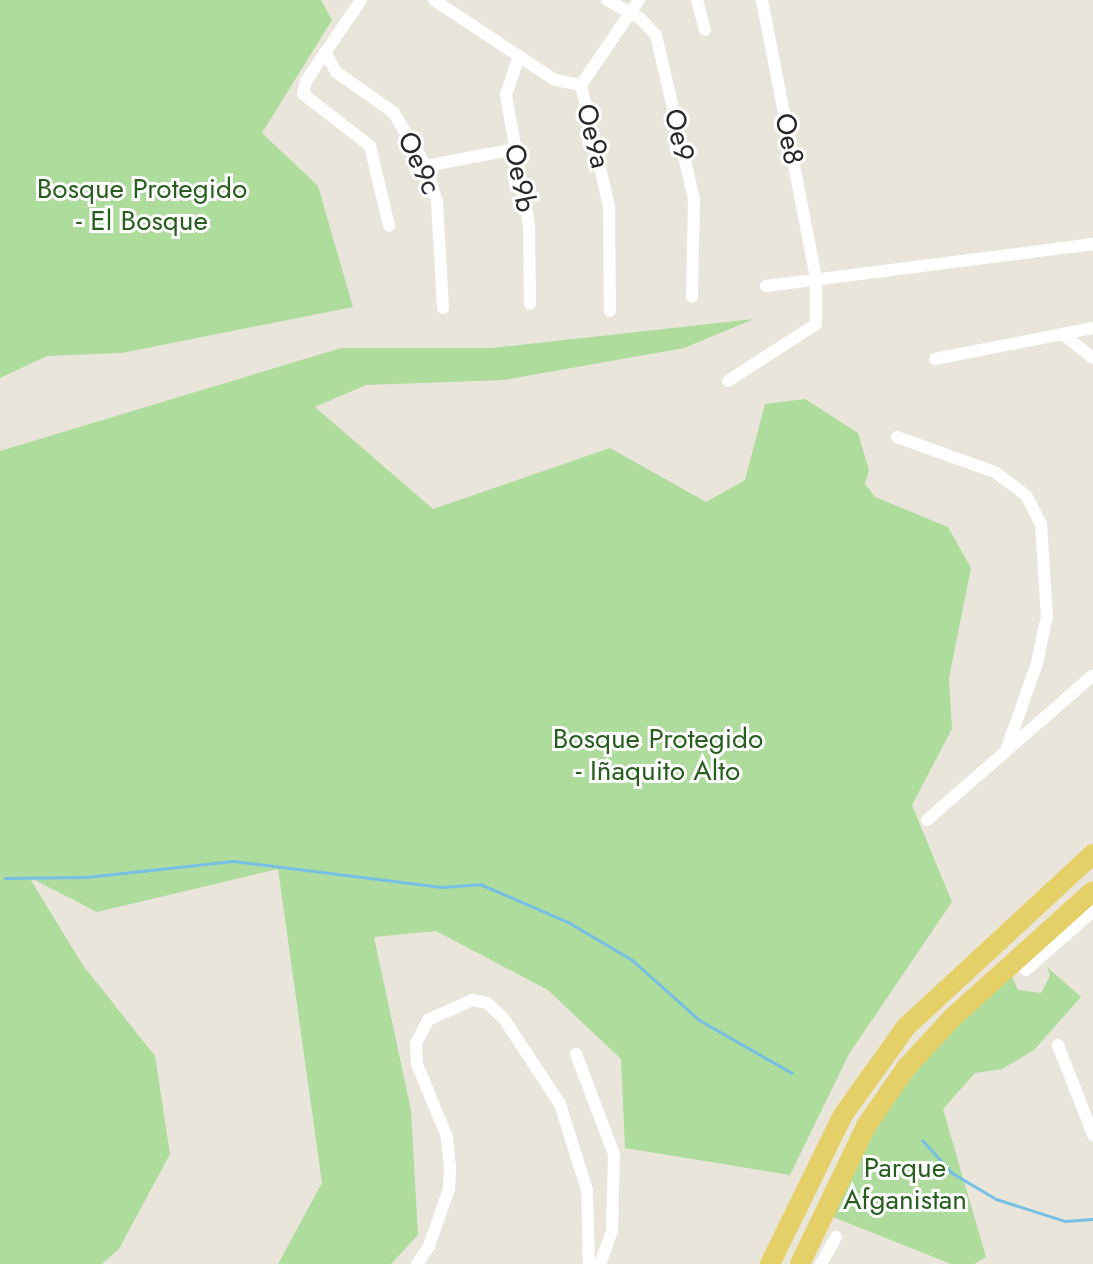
<!DOCTYPE html>
<meta charset="utf-8">
<style>
body{margin:0}
#map{position:relative;width:1093px;height:1264px;overflow:hidden;background:#eae5db;font-family:Jost,sans-serif}
div>[style]{position:absolute}
.green>*{inset:0;background:#addc9c}
.stream>*{height:3px;margin:-1.5px;padding:0 1.5px;transform-origin:1.5px;border-radius:1.5px;background:#76bfe4}
.minor>*{height:12px;margin:-6px;padding:0 6px;transform-origin:6px;border-radius:6px;background:#fff}
.primary>*{height:20px;margin:-10px;padding:0 10px;transform-origin:10px;border-radius:10px;background:#e4d066}
span{translate:-50% -50%;white-space:nowrap;text-align:center;line-height:1.15;-webkit-text-stroke:6px #fff;paint-order:stroke}
.street-label{font-size:28px;color:#282828}
.park-label{font-size:28px;color:#285f1f}
</style>
<div id="map">
<div class="green">
<div style="clip-path:polygon(0 0,321px 0,332px 20px,262px 133px,318px 186px,353px 307px,122px 353px,47px 356px,0 378px)"></div>
<div style="clip-path:polygon(754px 319px,684px 348px,504px 380px,366px 385px,315px 407px,433px 509px,610px 448px,706px 502px,745px 480px,765px 404px,805px 399px,858px 433px,869px 470px,865px 484px,875px 497px,948px 527px,971px 568px,949px 678px,952px 729px,912px 805px,952px 902px,849px 1054px,790px 1175px,625px 1148px,621px 1059px,548px 990px,436px 931px,374px 937px,411px 1110px,418px 1235px,391px 1264px,278px 1264px,322px 1183px,278px 869px,97px 912px,29px 877px,82px 964px,155px 1056px,170px 1154px,119px 1249px,102px 1264px,0 1264px,0 451px,341px 348px,492px 348px)"></div>
<div style="clip-path:polygon(1047px 967px,1081px 997px,1034px 1050px,1002px 1069px,975px 1073px,943px 1109px,986px 1257px,974px 1264px,951px 1264px,828px 1215px,882px 1116px,945px 1034px,1008px 968px,1018px 990px,1041px 993px,1050px 976px)"></div>
</div>
<div class="stream">
<div style="left:5px;top:878px;width:81px;rotate:-0.7deg"></div>
<div style="left:86px;top:877px;width:148px;rotate:-6.2deg"></div>
<div style="left:233px;top:861px;width:210px;rotate:7.1deg"></div>
<div style="left:441px;top:887px;width:39px;rotate:-4deg"></div>
<div style="left:480px;top:884px;width:96px;rotate:23.4deg"></div>
<div style="left:568px;top:922px;width:74px;rotate:30.7deg"></div>
<div style="left:632px;top:960px;width:90px;rotate:41.8deg"></div>
<div style="left:699px;top:1020px;width:107px;rotate:29.7deg"></div>
<div style="left:922px;top:1140px;width:45px;rotate:47.7deg"></div>
<div style="left:952px;top:1173px;width:51px;rotate:30.6deg"></div>
<div style="left:996px;top:1199px;width:72px;rotate:17.7deg"></div>
<div style="left:1065px;top:1221px;width:28px;rotate:-4deg"></div>
</div>
<div class="minor">
<div style="left:361px;top:0;width:98px;rotate:124.2deg"></div>
<div style="left:306px;top:81px;width:13px;rotate:103deg"></div>
<div style="left:303px;top:94px;width:85px;rotate:37.8deg"></div>
<div style="left:370px;top:146px;width:82px;rotate:76.6deg"></div>
<div style="left:434px;top:0;width:145px;rotate:33.5deg"></div>
<div style="left:555px;top:80px;width:26px;rotate:11deg"></div>
<div style="left:607px;top:0;width:38px;rotate:29deg"></div>
<div style="left:640px;top:18px;width:23px;rotate:47deg"></div>
<div style="left:656px;top:35px;width:169px;rotate:77deg"></div>
<div style="left:694px;top:200px;width:97px;rotate:91.2deg"></div>
<div style="left:697px;top:0;width:31px;rotate:75deg"></div>
<div style="left:325px;top:52px;width:23px;rotate:61deg"></div>
<div style="left:336px;top:72px;width:70px;rotate:35.1deg"></div>
<div style="left:393px;top:112px;width:63px;rotate:58.6deg"></div>
<div style="left:426px;top:166px;width:37px;rotate:73deg"></div>
<div style="left:437px;top:201px;width:107px;rotate:86.8deg"></div>
<div style="left:519px;top:56px;width:41px;rotate:108.4deg"></div>
<div style="left:506px;top:95px;width:133px;rotate:80deg"></div>
<div style="left:529px;top:226px;width:78px;rotate:89.3deg"></div>
<div style="left:581px;top:85px;width:124px;rotate:77deg"></div>
<div style="left:609px;top:206px;width:105px;rotate:89.5deg"></div>
<div style="left:581px;top:85px;width:103px;rotate:-55.7deg"></div>
<div style="left:426px;top:166px;width:90px;rotate:-10.9deg"></div>
<div style="left:766px;top:286px;width:330px;rotate:-7.3deg"></div>
<div style="left:1063px;top:334px;width:38px;rotate:39deg"></div>
<div style="left:935px;top:359px;width:161px;rotate:-11.1deg"></div>
<div style="left:728px;top:381px;width:105px;rotate:-32.9deg"></div>
<div style="left:816px;top:324px;width:46px;rotate:-90deg"></div>
<div style="left:816px;top:278px;width:283px;rotate:-101deg"></div>
<div style="left:897px;top:437px;width:104px;rotate:19.7deg"></div>
<div style="left:995px;top:472px;width:39px;rotate:37deg"></div>
<div style="left:1026px;top:495px;width:33px;rotate:63deg"></div>
<div style="left:1041px;top:524px;width:92px;rotate:86.3deg"></div>
<div style="left:1047px;top:616px;width:48px;rotate:102deg"></div>
<div style="left:1037px;top:663px;width:93px;rotate:109.4deg"></div>
<div style="left:927px;top:820px;width:220px;rotate:-41.1deg"></div>
<div style="left:1026px;top:970px;width:89px;rotate:-41.4deg"></div>
<div style="left:1058px;top:1045px;width:97px;rotate:68.7deg"></div>
<div style="left:576px;top:1054px;width:107px;rotate:69.2deg"></div>
<div style="left:614px;top:1154px;width:77px;rotate:91.5deg"></div>
<div style="left:612px;top:1231px;width:35px;rotate:110deg"></div>
<div style="left:417px;top:1264px;width:22px;rotate:-56deg"></div>
<div style="left:429px;top:1246px;width:60px;rotate:-70.7deg"></div>
<div style="left:449px;top:1189px;width:22px;rotate:-87deg"></div>
<div style="left:450px;top:1167px;width:30px;rotate:-96deg"></div>
<div style="left:447px;top:1137px;width:79px;rotate:-112.3deg"></div>
<div style="left:417px;top:1064px;width:21px;rotate:-93deg"></div>
<div style="left:416px;top:1043px;width:26px;rotate:-62deg"></div>
<div style="left:428px;top:1020px;width:48px;rotate:-24.4deg"></div>
<div style="left:472px;top:1000px;width:15px;rotate:11deg"></div>
<div style="left:487px;top:1003px;width:23px;rotate:43deg"></div>
<div style="left:504px;top:1019px;width:102px;rotate:56.6deg"></div>
<div style="left:560px;top:1104px;width:90px;rotate:72.6deg"></div>
<div style="left:587px;top:1190px;width:74px;rotate:88.5deg"></div>
<div style="left:821px;top:1264px;width:31px;rotate:-61deg"></div>
</div>
<div class="primary">
<div style="left:770px;top:1264px;width:166px;rotate:-63.9deg"></div>
<div style="left:843px;top:1115px;width:108px;rotate:-54.4deg"></div>
<div style="left:906px;top:1027px;width:255px;rotate:-42.8deg"></div>
<div style="left:800px;top:1264px;width:153px;rotate:-64.4deg"></div>
<div style="left:866px;top:1126px;width:70px;rotate:-55.4deg"></div>
<div style="left:906px;top:1068px;width:69px;rotate:-47.3deg"></div>
<div style="left:953px;top:1017px;width:188px;rotate:-42deg"></div>
</div>
<div class="street-label">
<span style="left:679px;top:135px;rotate:77deg">Oe9</span>
<span style="left:593px;top:136px;rotate:76deg">Oe9a</span>
<span style="left:789px;top:139px;rotate:79deg">Oe8</span>
<span style="left:419px;top:163px;rotate:65deg">Oe9c</span>
<span style="left:520px;top:178px;rotate:79deg">Oe9b</span>
</div>
<div class="park-label">
<span style="left:142px;top:205px">Bosque Protegido<br>- El Bosque</span>
<span style="left:658px;top:755px">Bosque Protegido<br>- Iñaquito Alto</span>
<span style="left:905px;top:1184px">Parque<br>Afganistan</span>
</div>
</div>
